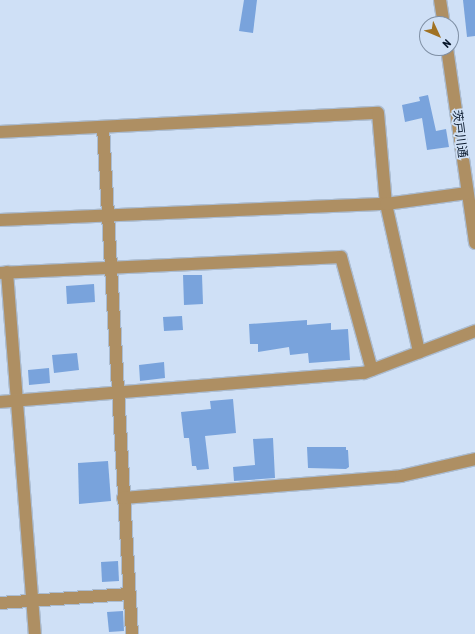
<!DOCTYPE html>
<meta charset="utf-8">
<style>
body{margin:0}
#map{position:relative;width:475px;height:634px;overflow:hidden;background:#cfe0f6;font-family:"Asap Condensed","Noto Sans JP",sans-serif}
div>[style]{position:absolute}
.building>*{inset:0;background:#79a3dc}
.roads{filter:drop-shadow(1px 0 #abbcd1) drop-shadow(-1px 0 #abbcd1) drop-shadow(0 1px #abbcd1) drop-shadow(0 -1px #abbcd1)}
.minor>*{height:12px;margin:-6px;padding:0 6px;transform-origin:6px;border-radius:6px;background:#ae8f63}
span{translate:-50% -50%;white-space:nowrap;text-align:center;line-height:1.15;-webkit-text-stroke:3.5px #cfe0f6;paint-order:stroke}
.street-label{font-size:12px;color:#07162a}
.north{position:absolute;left:419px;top:16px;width:40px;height:40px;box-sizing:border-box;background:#cfe0f6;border:1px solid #7f8fa4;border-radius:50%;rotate:134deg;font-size:11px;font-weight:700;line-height:16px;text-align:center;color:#07162a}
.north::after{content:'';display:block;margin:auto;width:14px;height:18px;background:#a07224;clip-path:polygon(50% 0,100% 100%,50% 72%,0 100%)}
</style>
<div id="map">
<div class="building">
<div style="clip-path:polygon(244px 0,257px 0,253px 33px,239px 31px)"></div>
<div style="clip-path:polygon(463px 0,475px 0,475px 36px,467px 37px)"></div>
<div style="clip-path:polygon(428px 95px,436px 131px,446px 129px,449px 147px,427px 150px,422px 118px,405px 122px,402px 105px,420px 101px,419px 97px)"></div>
<div style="clip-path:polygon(183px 275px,202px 275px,203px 304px,184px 305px)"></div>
<div style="clip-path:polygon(94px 284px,95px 302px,67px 304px,66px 286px)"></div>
<div style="clip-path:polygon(182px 316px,183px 330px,164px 331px,163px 317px)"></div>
<div style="clip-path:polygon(307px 320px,307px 325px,331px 323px,331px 330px,348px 329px,350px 360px,309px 363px,308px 353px,290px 355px,289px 347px,258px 352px,258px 344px,250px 344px,249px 324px)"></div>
<div style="clip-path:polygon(77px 353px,79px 370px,54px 373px,52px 355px)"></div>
<div style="clip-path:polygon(164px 362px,165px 378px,140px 381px,139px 365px)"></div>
<div style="clip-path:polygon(49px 368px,50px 383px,29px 385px,28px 370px)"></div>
<div style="clip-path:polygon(233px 399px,236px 433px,205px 436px,209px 469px,197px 470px,196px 466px,192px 466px,189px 438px,184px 438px,181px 412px,211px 409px,210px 401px)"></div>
<div style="clip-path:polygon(273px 438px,275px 478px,234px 481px,233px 467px,255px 465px,253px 439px)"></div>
<div style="clip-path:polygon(307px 447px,346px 447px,346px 450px,348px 450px,349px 467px,346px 469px,308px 468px)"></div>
<div style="clip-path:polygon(108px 461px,111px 501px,79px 504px,78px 463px)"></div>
<div style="clip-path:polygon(118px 561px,119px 581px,102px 582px,101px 562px)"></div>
<div style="clip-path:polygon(123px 611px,124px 631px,109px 632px,107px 612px)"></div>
</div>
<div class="roads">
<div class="minor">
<div style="left:440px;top:0;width:24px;rotate:81deg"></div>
<div style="left:447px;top:48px;width:197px;rotate:81.8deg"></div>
<div style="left:103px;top:127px;width:508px;rotate:86.73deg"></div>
<div style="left:0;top:132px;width:378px;rotate:-2.9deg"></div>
<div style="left:378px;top:113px;width:91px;rotate:85deg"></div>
<div style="left:386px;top:204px;width:152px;rotate:77.4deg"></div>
<div style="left:0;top:220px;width:386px;rotate:-2.4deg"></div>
<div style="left:386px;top:204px;width:82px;rotate:-7.7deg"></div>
<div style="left:7px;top:272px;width:363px;rotate:85.6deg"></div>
<div style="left:0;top:273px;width:341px;rotate:-2.7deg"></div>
<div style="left:341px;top:257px;width:117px;rotate:74.7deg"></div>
<div style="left:0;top:402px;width:365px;rotate:-4.6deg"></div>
<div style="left:364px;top:373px;width:119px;rotate:-20.7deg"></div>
<div style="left:123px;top:498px;width:279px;rotate:-4.5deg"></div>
<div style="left:401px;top:476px;width:76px;rotate:-12.9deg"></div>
<div style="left:0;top:603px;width:130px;rotate:-4deg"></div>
</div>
</div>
<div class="street-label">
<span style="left:459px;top:134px;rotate:83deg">茨戸川通</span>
</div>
<div class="north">N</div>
</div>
